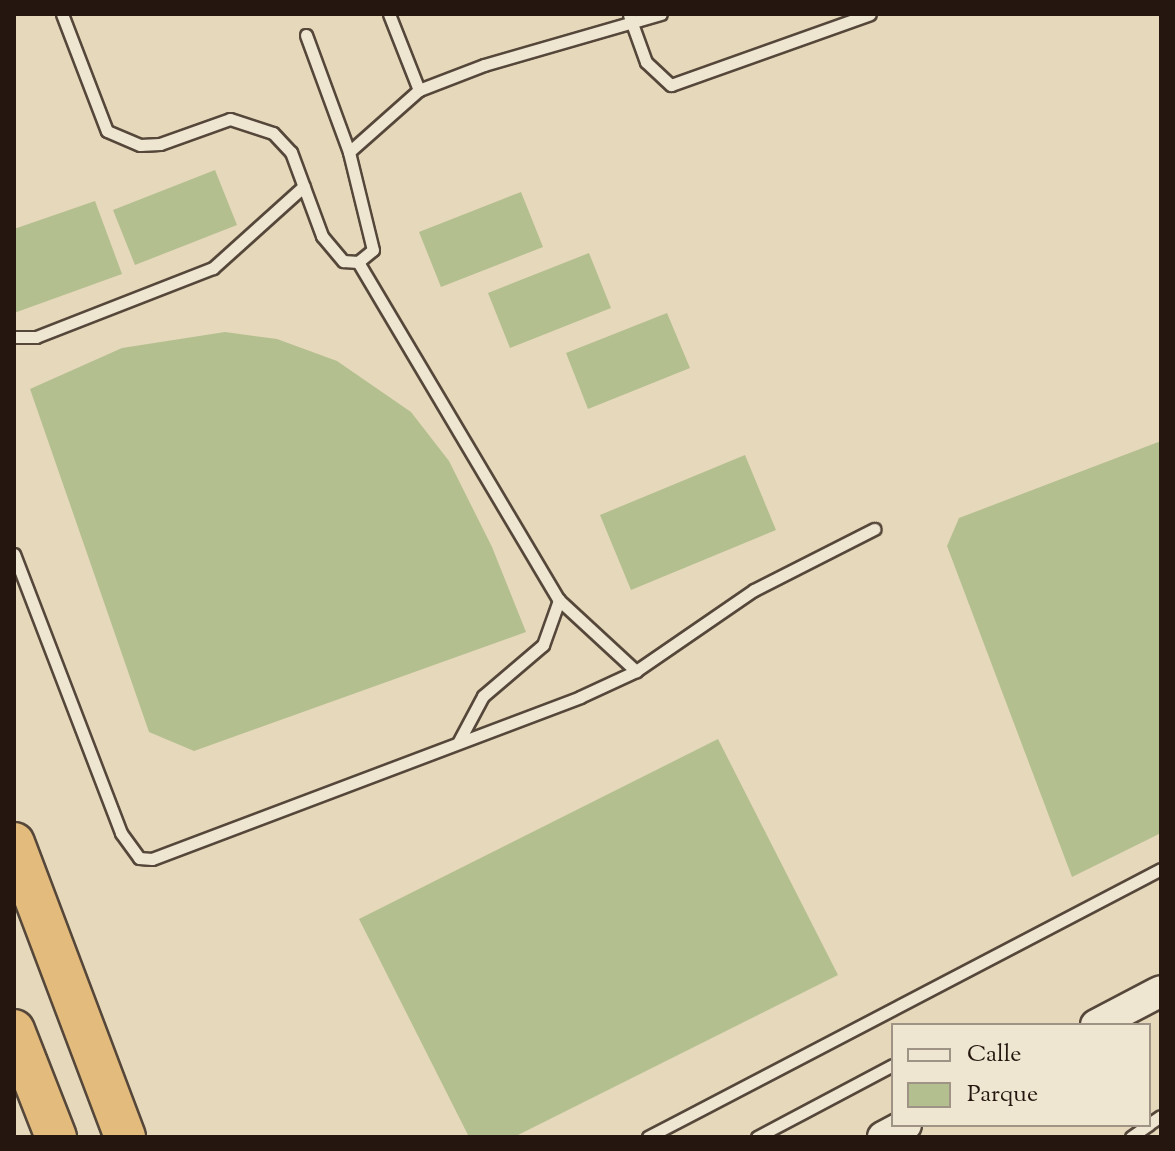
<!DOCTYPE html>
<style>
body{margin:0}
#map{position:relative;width:1175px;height:1151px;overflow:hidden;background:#e6d8ba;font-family:"Sorts Mill Goudy",serif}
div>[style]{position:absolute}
.green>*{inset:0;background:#b4bf90}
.roads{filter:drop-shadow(2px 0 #55473a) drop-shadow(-2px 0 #55473a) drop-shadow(0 2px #55473a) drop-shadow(0 -2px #55473a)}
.lane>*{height:11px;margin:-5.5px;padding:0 5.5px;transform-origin:5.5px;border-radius:5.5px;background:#efe6d2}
.secondary>*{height:30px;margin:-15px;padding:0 15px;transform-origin:15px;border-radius:15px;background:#efe6d2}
.highway>*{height:40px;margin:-20px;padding:0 20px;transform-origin:20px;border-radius:20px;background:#e3bc7d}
span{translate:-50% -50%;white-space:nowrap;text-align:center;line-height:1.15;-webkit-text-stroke:7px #efe6d2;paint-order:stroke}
.frame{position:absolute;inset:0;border:16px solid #25170f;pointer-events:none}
.legend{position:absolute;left:891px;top:1023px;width:260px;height:104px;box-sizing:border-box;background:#efe6d2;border:2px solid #9e9384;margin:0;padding:10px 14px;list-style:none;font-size:24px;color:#25170f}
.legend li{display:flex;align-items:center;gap:16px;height:40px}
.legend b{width:40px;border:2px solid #9e9384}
</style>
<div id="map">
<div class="green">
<div style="clip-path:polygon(215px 170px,237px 225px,135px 265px,113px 210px)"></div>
<div style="clip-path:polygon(521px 192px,543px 247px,441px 287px,419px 232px)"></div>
<div style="clip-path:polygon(95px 201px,122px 274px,14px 313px,14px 229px)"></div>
<div style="clip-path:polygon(589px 253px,611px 308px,510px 348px,488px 293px)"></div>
<div style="clip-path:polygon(667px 313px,690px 368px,588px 409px,566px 353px)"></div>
<div style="clip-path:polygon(225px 332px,277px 339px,337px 361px,411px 412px,449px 461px,492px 547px,526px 632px,194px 751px,149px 732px,30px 389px,122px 348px)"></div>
<div style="clip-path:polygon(1161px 441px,1161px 833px,1072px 877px,947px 546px,959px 518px)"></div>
<div style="clip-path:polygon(745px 455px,776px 530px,631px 590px,600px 515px)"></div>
<div style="clip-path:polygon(718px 739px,838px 975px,514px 1137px,469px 1137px,359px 919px)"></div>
</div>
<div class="roads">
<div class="lane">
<div style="left:62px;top:14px;width:125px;rotate:69deg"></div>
<div style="left:107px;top:131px;width:36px;rotate:23deg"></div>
<div style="left:140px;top:145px;width:20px;rotate:-3deg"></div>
<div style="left:160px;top:144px;width:74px;rotate:-19.7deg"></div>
<div style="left:230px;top:119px;width:45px;rotate:18deg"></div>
<div style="left:273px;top:133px;width:26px;rotate:47deg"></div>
<div style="left:291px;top:152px;width:90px;rotate:69.7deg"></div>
<div style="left:322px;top:236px;width:33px;rotate:50deg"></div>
<div style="left:343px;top:261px;width:15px;rotate:4deg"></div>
<div style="left:358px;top:262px;width:19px;rotate:-39deg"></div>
<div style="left:373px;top:250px;width:101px;rotate:-103.8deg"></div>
<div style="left:349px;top:152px;width:94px;rotate:-41.5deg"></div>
<div style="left:419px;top:90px;width:70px;rotate:-21deg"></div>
<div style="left:484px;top:65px;width:184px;rotate:-16.1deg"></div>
<div style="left:389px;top:14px;width:82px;rotate:68.5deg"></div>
<div style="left:629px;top:15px;width:50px;rotate:70.1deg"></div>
<div style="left:646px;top:62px;width:34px;rotate:43deg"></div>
<div style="left:671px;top:85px;width:211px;rotate:-19.6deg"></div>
<div style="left:306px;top:35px;width:125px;rotate:69.8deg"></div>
<div style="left:358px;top:262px;width:393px;rotate:59.3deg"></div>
<div style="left:559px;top:600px;width:105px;rotate:42.7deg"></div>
<div style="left:14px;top:337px;width:22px"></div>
<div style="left:36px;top:337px;width:190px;rotate:-21.3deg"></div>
<div style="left:213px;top:268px;width:122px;rotate:-42deg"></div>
<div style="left:14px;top:554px;width:299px;rotate:69deg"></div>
<div style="left:121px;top:833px;width:31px;rotate:54deg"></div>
<div style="left:139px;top:858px;width:13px;rotate:4deg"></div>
<div style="left:152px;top:859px;width:458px;rotate:-20.7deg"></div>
<div style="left:580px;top:697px;width:62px;rotate:-24.9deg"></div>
<div style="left:636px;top:671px;width:143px;rotate:-34.5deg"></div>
<div style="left:754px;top:590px;width:135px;rotate:-26.9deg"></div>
<div style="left:459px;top:741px;width:51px;rotate:-61.9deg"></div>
<div style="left:483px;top:696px;width:79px;rotate:-40.4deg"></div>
<div style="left:543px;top:645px;width:48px;rotate:-70.4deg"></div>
<div style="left:1149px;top:1124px;width:14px;rotate:-34deg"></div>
<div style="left:648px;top:1137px;width:579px;rotate:-27.58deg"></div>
<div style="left:757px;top:1137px;width:154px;rotate:-27.9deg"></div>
<div style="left:1131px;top:1137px;width:21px;rotate:-35deg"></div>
</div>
<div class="secondary">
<div style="left:1096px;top:1025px;width:73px;rotate:-27.6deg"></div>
<div style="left:883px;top:1137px;width:26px;rotate:-28deg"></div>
</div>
<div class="highway">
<div style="left:14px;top:843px;width:314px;rotate:69.3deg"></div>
<div style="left:14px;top:1030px;width:115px;rotate:68.6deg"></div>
</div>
</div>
<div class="frame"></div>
<ul class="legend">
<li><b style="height:10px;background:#efe6d2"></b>Calle</li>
<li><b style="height:22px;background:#b4bf90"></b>Parque</li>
</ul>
</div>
